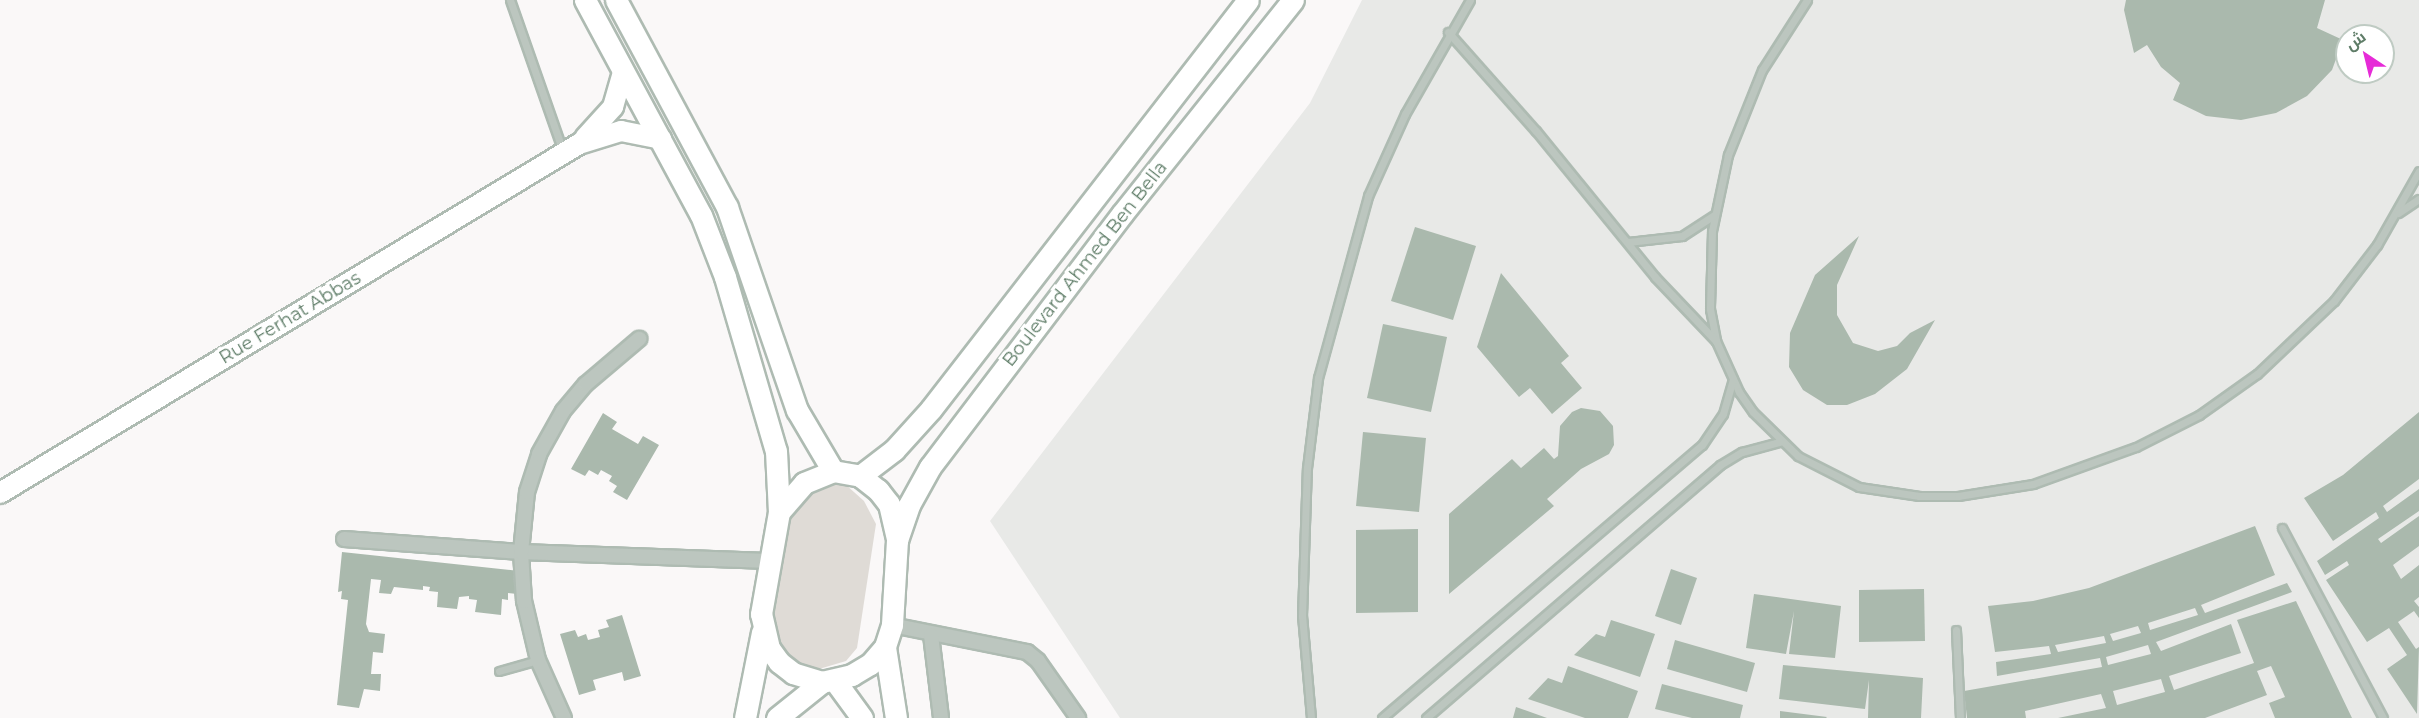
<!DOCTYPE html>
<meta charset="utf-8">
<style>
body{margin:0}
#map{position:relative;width:2419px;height:718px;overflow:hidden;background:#faf8f8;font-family:Montserrat,Cairo,sans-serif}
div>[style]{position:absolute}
.built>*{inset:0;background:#e8e9e7}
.green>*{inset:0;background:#dfdbd6}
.building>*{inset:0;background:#aab9ad}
.roads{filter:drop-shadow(2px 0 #aebbb2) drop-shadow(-2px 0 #aebbb2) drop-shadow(0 2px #aebbb2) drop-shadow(0 -2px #aebbb2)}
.lane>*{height:7px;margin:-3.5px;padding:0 3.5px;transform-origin:3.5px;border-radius:3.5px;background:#bcc6bf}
.street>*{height:14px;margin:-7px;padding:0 7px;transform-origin:7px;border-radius:7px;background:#bcc6bf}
.secondary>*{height:20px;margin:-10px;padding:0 10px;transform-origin:10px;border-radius:10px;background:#fff}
.primary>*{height:21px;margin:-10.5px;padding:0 10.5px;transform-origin:10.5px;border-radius:10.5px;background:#fff}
span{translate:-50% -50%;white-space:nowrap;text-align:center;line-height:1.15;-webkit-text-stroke:6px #fff;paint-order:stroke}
.street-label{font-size:18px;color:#5f7d68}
.north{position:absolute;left:2335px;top:24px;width:60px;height:60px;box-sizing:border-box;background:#fff;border:2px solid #bfcbc3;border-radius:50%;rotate:325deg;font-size:16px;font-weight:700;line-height:24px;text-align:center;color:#5f7d68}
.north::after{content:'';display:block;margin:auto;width:21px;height:27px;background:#e62bd7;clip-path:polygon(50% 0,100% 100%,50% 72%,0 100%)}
</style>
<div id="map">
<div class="built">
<div style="clip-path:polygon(evenodd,1362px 0,2419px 0,2419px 718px,1120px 718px,990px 521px,1310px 103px,1362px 0,2347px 36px,2383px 36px,2383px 72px,2347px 72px,2347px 36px)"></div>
</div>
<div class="green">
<div style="clip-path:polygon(835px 482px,845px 484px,864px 501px,876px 524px,857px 648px,846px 661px,819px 669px,795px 661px,777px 642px,774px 631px,776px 580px,786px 510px,820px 484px)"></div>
</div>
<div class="building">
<div style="clip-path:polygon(2126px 0,2325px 0,2317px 28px,2343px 40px,2332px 70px,2307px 96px,2276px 113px,2241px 120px,2206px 116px,2173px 100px,2180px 83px,2161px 67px,2147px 45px,2134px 53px,2124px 10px)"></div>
<div style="clip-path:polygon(1415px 227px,1476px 246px,1453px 320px,1391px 301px)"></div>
<div style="clip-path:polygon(1859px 236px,1837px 285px,1837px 315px,1853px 343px,1878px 351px,1897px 346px,1910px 333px,1935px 320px,1907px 369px,1875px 394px,1847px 405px,1827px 405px,1803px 390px,1789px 367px,1790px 333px,1815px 275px)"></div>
<div style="clip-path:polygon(1501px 273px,1569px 356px,1561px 363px,1582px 388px,1552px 414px,1530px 388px,1519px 397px,1477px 347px)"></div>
<div style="clip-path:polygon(1383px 324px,1447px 337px,1431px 412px,1367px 398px)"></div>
<div style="clip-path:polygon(1581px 408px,1600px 411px,1613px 426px,1614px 445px,1609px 454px,1581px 469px,1547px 499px,1554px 506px,1449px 594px,1449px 514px,1512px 459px,1521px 468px,1544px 448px,1554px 459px,1558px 456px,1560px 426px,1572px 412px)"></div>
<div style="clip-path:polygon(2419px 412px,2419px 479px,2383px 506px,2387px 512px,2419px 489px,2419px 511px,2378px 539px,2381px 543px,2419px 516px,2419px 546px,2393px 565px,2401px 579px,2419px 565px,2419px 597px,2414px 601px,2419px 607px,2419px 618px,2414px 611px,2398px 622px,2416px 649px,2419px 647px,2417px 714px,2387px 669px,2407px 655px,2389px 628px,2367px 642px,2326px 580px,2349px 565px,2347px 561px,2325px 575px,2317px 561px,2379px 518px,2376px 512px,2333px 541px,2304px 498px,2343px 475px)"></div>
<div style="clip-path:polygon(603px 413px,617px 422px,612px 429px,638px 444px,643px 436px,659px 445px,627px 500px,613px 492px,617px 486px,609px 481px,612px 476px,601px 470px,598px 475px,589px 470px,585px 476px,571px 469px)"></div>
<div style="clip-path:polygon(1363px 432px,1426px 438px,1419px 512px,1356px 506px)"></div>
<div style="clip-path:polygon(evenodd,2255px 526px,2275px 575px,2201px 605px,2205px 613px,2287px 583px,2292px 592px,2156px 642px,2161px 651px,2231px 624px,2241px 653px,2169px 676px,2174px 690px,2254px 663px,2237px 620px,2296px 601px,2352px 718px,2275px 718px,2269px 703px,2285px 697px,2271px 666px,2257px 671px,2267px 695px,2205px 718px,2058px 718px,2106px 708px,2101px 694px,2025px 711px,2026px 718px,1967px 718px,1964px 691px,2102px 667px,2100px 658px,1997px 676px,1996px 662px,2051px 654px,2049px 646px,1995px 652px,1988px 606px,2033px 601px,2089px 588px,2255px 526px,2195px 608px,2198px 615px,2150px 630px,2148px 623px,2195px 608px,2255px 526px,2138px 626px,2141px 633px,2113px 641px,2110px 634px,2138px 626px,2255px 526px,2104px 636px,2106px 643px,2058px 652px,2055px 645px,2104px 636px,2255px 526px,2148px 645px,2151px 654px,2108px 665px,2106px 657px,2148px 645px,2255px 526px,2161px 679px,2165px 692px,2117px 705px,2113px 691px,2161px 679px)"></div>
<div style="clip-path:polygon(1418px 529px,1418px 612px,1356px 613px,1356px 530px)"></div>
<div style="clip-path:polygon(342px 552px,520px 571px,517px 594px,508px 593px,508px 600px,502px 599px,501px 615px,475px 612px,477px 600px,469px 599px,469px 596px,459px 597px,457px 609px,437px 607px,438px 592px,429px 591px,430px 587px,423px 586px,423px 590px,394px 587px,391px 594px,379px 593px,381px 580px,371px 579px,366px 624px,369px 632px,385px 634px,383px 653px,373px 652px,371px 674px,381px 674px,380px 691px,364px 689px,359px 708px,337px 705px,348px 600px,341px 599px,342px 591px,338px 592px)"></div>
<div style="clip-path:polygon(1671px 569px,1697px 578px,1681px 625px,1655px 616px)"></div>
<div style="clip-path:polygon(1924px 589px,1925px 641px,1859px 642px,1859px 590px)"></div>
<div style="clip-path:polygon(1754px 594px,1841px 606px,1835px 658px,1789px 654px,1794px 611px,1786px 654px,1746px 648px)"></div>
<div style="clip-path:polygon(622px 615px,641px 676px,624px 681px,622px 672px,593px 680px,596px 690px,579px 695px,560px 634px,575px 630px,578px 637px,586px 634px,588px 640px,600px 637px,598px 630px,609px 627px,606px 620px)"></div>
<div style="clip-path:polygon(1611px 620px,1655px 634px,1640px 677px,1574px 655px,1596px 634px,1605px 637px)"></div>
<div style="clip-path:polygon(1675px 640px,1755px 663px,1747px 692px,1667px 669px)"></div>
<div style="clip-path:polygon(1783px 665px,1923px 678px,1921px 718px,1868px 718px,1869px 680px,1865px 709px,1779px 699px)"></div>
<div style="clip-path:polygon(1568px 666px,1638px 691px,1628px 718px,1585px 718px,1528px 699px,1548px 678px,1562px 683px)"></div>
<div style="clip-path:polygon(1662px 684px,1743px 705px,1740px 718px,1692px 718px,1655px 709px)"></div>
<div style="clip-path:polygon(1516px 707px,1547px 718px,1513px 718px)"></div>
<div style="clip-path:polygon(1780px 711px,1827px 717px,1826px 718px,1780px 718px)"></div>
</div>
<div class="roads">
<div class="lane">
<div style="left:510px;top:0;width:160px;rotate:70.7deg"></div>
<div style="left:1807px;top:0;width:83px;rotate:122.7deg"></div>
<div style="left:1762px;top:70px;width:92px;rotate:111.8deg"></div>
<div style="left:1728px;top:155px;width:78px;rotate:101.9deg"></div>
<div style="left:1712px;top:231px;width:78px;rotate:91.5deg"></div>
<div style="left:1710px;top:309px;width:33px;rotate:79deg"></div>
<div style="left:1716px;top:341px;width:56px;rotate:65.7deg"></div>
<div style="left:1739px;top:392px;width:24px;rotate:55deg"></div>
<div style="left:1753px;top:412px;width:63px;rotate:44.4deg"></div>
<div style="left:1798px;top:456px;width:68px;rotate:26.9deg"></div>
<div style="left:1859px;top:487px;width:61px;rotate:8.5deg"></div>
<div style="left:1919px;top:496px;width:39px"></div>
<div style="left:1958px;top:496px;width:76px;rotate:-9.1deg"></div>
<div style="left:2033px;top:484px;width:109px;rotate:-19.8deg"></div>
<div style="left:2136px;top:447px;width:71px;rotate:-26.9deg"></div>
<div style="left:2199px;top:415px;width:71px;rotate:-35.3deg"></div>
<div style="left:2257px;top:374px;width:106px;rotate:-43.5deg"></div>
<div style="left:2334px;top:301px;width:71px;rotate:-52.5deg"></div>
<div style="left:2377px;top:245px;width:85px;rotate:-60.4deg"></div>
<div style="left:1448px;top:32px;width:132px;rotate:48.4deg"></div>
<div style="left:1536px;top:131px;width:188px;rotate:50.8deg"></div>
<div style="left:1655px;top:277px;width:88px;rotate:46.4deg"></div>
<div style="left:2398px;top:213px;width:25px;rotate:-34deg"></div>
<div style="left:1628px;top:242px;width:54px;rotate:-6.3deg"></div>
<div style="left:1682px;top:236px;width:38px;rotate:-33deg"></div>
<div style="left:2282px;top:528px;width:215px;rotate:62deg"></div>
<div style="left:1956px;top:630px;width:88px;rotate:87.4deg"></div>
<div style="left:499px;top:671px;width:41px;rotate:-15.8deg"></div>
<div style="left:1311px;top:718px;width:102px;rotate:-95deg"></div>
<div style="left:1302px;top:616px;width:148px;rotate:-88.1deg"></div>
<div style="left:1307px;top:468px;width:91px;rotate:-83deg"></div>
<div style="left:1318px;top:378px;width:189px;rotate:-74.6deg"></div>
<div style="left:1368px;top:196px;width:90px;rotate:-65.7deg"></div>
<div style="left:1405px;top:114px;width:131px;rotate:-60.3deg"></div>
<div style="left:1382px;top:718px;width:421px;rotate:-40.5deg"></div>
<div style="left:1702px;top:445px;width:37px;rotate:-56deg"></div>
<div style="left:1723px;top:414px;width:36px;rotate:-74deg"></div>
<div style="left:1426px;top:718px;width:388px;rotate:-40.7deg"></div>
<div style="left:1720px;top:465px;width:26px;rotate:-31deg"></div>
<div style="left:1742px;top:452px;width:39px;rotate:-15deg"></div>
</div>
<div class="street">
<div style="left:344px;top:539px;width:177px;rotate:4.2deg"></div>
<div style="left:521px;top:552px;width:248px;rotate:2.1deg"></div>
<div style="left:892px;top:625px;width:138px;rotate:11.3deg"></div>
<div style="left:1027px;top:652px;width:14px;rotate:39deg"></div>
<div style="left:1038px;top:661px;width:70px;rotate:54.9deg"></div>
<div style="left:931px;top:635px;width:84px;rotate:83.1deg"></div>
<div style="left:564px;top:718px;width:64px;rotate:-114.1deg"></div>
<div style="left:538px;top:660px;width:61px;rotate:-103.3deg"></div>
<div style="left:524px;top:601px;width:49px;rotate:-93.5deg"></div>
<div style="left:521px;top:552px;width:60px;rotate:-84.3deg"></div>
<div style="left:527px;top:492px;width:40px;rotate:-72deg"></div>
<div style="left:539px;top:454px;width:49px;rotate:-60.8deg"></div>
<div style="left:563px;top:411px;width:35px;rotate:-50deg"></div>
<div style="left:586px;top:384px;width:70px;rotate:-40.3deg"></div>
</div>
<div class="secondary">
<div style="left:585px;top:138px;width:42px;rotate:-47.9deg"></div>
<div style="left:613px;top:107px;width:36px;rotate:-74deg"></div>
<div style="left:0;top:493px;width:676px;rotate:-31.08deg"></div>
<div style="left:579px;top:144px;width:44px;rotate:-17.2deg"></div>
<div style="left:621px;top:131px;width:41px;rotate:11.3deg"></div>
</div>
<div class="primary">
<div style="left:585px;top:0;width:244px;rotate:61.7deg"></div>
<div style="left:701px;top:215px;width:66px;rotate:68.8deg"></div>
<div style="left:725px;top:277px;width:181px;rotate:73.7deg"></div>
<div style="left:776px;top:451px;width:61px;rotate:87.2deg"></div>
<div style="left:616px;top:0;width:235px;rotate:61.8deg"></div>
<div style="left:727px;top:207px;width:215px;rotate:71deg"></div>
<div style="left:797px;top:410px;width:71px;rotate:59.5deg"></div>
<div style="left:833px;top:471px;width:27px;rotate:10deg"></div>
<div style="left:860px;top:476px;width:23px;rotate:38deg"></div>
<div style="left:878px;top:490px;width:18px;rotate:52deg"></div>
<div style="left:889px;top:504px;width:37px;rotate:77deg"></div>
<div style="left:897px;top:540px;width:85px;rotate:93.4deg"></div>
<div style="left:892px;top:625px;width:23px;rotate:108deg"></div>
<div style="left:885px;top:647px;width:23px;rotate:131deg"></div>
<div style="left:870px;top:664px;width:21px;rotate:149deg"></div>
<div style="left:852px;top:675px;width:31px;rotate:167deg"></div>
<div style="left:822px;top:682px;width:30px;rotate:-163deg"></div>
<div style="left:793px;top:673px;width:18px;rotate:-142deg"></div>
<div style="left:779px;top:662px;width:17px;rotate:-126deg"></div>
<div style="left:769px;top:648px;width:35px;rotate:-103deg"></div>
<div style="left:761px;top:614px;width:104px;rotate:-80deg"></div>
<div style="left:779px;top:512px;width:38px;rotate:-49deg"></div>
<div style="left:804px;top:483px;width:31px;rotate:-22deg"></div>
<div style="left:860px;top:476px;width:43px;rotate:-37.4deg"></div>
<div style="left:894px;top:450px;width:55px;rotate:-47.9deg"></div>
<div style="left:931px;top:409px;width:517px;rotate:-52.22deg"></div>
<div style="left:897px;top:540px;width:37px;rotate:-71deg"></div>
<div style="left:909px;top:505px;width:43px;rotate:-61.1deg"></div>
<div style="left:930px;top:467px;width:318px;rotate:-52.8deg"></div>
<div style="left:1122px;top:214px;width:274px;rotate:-51.4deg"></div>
<div style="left:885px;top:647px;width:72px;rotate:81.2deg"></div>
<div style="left:835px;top:681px;width:46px;rotate:53.9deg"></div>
<div style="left:745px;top:718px;width:88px;rotate:-78.8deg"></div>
<div style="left:777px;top:718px;width:58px;rotate:-38.7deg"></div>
</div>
</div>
<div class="street-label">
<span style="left:1085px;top:264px;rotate:-52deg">Boulevard Ahmed Ben Bella</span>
<span style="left:290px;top:318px;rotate:-31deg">Rue Ferhat Abbas</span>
</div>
<div class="north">ش</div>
</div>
